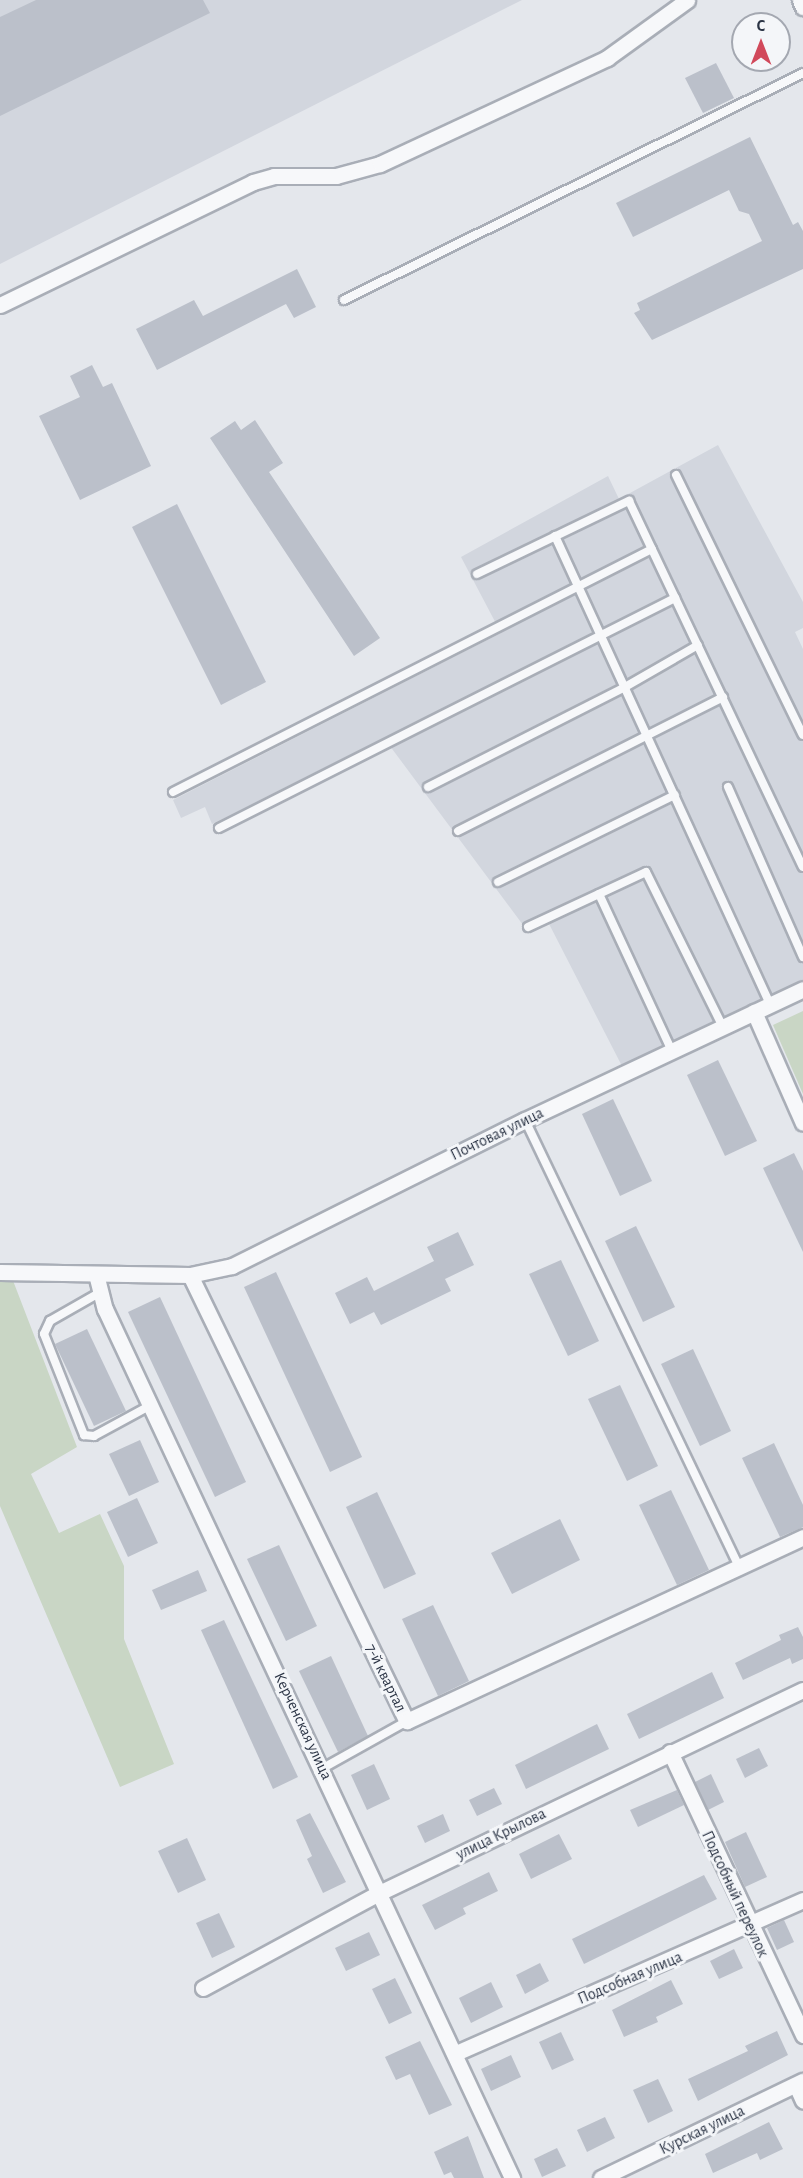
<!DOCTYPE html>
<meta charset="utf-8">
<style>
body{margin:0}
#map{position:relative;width:803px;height:2178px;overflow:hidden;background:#e4e7ec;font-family:"Alegreya Sans",sans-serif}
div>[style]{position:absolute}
.built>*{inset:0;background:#d2d6de}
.green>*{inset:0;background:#c9d6c5}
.building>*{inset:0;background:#bbc0ca}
.roads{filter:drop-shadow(2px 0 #a9aeb7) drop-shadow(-2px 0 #a9aeb7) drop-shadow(0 2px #a9aeb7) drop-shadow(0 -2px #a9aeb7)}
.lane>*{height:8px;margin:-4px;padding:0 4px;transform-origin:4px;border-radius:4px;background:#f7f8fa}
.street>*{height:15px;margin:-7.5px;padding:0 7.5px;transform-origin:7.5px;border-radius:7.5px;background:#f7f8fa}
span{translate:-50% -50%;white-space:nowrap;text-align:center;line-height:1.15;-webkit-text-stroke:6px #f4f6f9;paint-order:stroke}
.street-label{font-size:16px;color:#2b3445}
.north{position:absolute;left:731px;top:12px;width:60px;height:60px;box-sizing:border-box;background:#f4f6f9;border:2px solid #a4a8b1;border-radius:50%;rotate:0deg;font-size:16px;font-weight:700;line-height:24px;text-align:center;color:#2b3445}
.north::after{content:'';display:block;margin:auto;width:21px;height:27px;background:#d1495b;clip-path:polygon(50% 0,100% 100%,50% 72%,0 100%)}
</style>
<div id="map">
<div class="built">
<div style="clip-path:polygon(0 0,522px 0,0 264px)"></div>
<div style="clip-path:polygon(718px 445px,803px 602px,803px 628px,795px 632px,803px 649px,803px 980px,624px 1070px,546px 918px,523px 925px,384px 738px,212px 824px,205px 807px,181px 818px,173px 800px,501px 633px,461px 557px,608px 476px,619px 499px)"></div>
</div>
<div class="green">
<div style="clip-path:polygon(803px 1011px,803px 1094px,773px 1025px)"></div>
<div style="clip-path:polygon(0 1278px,12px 1278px,77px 1447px,31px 1474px,59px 1533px,100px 1514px,124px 1566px,124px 1639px,174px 1764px,120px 1787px,0 1506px)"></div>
</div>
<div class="building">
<div style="clip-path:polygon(36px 0,203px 0,210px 13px,0 116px,0 17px)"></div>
<div style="clip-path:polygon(716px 63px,734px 98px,703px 113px,685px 78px)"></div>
<div style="clip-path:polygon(750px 137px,793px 225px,798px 222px,803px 231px,803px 269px,652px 340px,634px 313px,640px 310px,637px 303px,762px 241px,749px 214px,739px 211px,729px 190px,633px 237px,616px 203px)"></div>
<div style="clip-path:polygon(297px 269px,316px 307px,294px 318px,286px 304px,157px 370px,136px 329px,194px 300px,203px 316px)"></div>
<div style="clip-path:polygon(92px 365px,103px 387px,112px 383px,151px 466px,80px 500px,39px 416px,80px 397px,70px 376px)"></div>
<div style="clip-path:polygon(255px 420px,283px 463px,269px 472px,380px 638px,354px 656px,210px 438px,235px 421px,241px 430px)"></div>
<div style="clip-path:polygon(177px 504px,266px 682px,221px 705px,132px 527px)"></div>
<div style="clip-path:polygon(718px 1060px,757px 1141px,725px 1156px,687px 1075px)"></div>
<div style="clip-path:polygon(613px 1099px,652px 1181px,620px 1196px,582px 1114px)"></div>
<div style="clip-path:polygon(794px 1153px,803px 1171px,803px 1252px,763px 1168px)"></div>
<div style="clip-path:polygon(636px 1226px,675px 1307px,643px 1322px,605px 1241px)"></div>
<div style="clip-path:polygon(458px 1232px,474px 1265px,445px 1279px,451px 1291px,381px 1325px,374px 1312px,350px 1324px,335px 1293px,367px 1277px,374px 1291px,434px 1261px,427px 1247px)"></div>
<div style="clip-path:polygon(561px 1260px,599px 1341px,568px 1356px,529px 1274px)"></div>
<div style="clip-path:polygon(276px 1272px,362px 1457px,330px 1472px,244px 1287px)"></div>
<div style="clip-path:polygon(160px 1297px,246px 1482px,215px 1497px,128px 1312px)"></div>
<div style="clip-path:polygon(87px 1329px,126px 1411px,94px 1426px,55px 1344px)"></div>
<div style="clip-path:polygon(693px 1349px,731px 1431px,700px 1446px,661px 1364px)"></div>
<div style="clip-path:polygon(620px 1385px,658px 1466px,627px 1481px,588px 1399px)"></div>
<div style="clip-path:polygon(140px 1440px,159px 1482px,129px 1496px,109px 1454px)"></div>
<div style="clip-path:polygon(774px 1443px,803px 1505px,803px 1527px,780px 1537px,742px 1458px)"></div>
<div style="clip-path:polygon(671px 1490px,709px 1570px,677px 1585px,639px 1505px)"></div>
<div style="clip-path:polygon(377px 1492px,416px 1574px,384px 1589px,346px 1507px)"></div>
<div style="clip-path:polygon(137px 1498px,158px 1543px,128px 1557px,107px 1512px)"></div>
<div style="clip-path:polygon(560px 1519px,580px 1560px,512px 1594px,491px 1553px)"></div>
<div style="clip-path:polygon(279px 1545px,317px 1626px,286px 1641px,247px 1559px)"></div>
<div style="clip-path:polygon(198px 1570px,207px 1591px,161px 1610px,152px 1590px)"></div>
<div style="clip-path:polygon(433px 1605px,469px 1681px,438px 1696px,402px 1619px)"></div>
<div style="clip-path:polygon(224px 1620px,298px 1777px,273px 1789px,201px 1630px)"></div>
<div style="clip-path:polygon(798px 1627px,803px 1637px,803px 1659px,792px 1664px,790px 1658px,743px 1680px,735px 1663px,781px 1640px,779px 1635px)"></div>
<div style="clip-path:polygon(331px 1656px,368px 1736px,338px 1752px,299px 1671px)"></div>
<div style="clip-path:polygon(712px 1672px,724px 1698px,639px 1739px,627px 1714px)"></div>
<div style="clip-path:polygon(597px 1724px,609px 1749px,526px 1789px,515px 1765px)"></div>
<div style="clip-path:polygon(759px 1748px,768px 1766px,745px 1778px,736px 1759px)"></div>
<div style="clip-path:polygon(374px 1764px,390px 1799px,367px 1810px,351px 1775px)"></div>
<div style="clip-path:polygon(711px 1774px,724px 1802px,708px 1810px,695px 1782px)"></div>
<div style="clip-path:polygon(494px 1788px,502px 1804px,477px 1816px,469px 1800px)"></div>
<div style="clip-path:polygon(677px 1790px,684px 1805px,638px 1827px,630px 1810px)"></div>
<div style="clip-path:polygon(310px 1813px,346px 1882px,323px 1893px,307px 1859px,312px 1856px,296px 1820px)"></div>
<div style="clip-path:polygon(443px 1814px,450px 1831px,425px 1843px,417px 1826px)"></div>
<div style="clip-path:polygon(746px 1832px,767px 1877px,745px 1887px,725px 1842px)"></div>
<div style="clip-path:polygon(559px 1834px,572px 1859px,531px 1879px,519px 1854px)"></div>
<div style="clip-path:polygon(187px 1838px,206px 1880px,178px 1893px,158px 1851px)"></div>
<div style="clip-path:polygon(489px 1872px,498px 1891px,463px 1908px,466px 1914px,435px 1930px,422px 1905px)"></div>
<div style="clip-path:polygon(704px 1875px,717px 1899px,584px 1964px,572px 1939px)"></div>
<div style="clip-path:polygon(219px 1913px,235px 1947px,212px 1958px,196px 1923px)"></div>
<div style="clip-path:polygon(784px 1920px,794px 1942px,777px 1950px,767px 1928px)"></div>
<div style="clip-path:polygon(369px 1932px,380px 1955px,346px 1971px,335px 1948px)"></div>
<div style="clip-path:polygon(734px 1949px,743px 1968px,719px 1979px,710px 1961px)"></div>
<div style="clip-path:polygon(540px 1963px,549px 1981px,525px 1994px,516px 1975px)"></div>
<div style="clip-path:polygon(395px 1978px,412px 2013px,389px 2024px,372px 1989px)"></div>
<div style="clip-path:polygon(671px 1980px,683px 2004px,656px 2017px,658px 2022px,624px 2037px,612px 2010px)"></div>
<div style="clip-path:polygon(491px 1982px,503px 2007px,471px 2023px,459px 1998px)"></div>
<div style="clip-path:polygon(777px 2031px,788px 2055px,698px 2101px,688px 2079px,748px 2051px,745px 2046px)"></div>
<div style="clip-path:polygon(561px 2032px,574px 2060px,552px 2070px,539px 2042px)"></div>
<div style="clip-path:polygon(420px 2041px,452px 2105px,429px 2115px,410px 2074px,396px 2080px,385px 2057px)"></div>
<div style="clip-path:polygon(511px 2055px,521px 2077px,491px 2091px,481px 2069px)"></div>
<div style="clip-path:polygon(658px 2079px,673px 2111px,648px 2123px,633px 2090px)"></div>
<div style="clip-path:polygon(605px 2117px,615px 2138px,587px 2152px,577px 2130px)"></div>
<div style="clip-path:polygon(769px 2122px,783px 2149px,760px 2160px,757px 2153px,713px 2173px,705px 2154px)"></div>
<div style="clip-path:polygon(468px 2136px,484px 2178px,454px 2178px,451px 2172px,444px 2175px,434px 2152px)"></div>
<div style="clip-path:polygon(557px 2148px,566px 2166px,542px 2177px,534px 2159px)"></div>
</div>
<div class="roads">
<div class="lane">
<div style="left:344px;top:300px;width:512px;rotate:-26.31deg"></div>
<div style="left:676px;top:475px;width:289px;rotate:64deg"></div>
<div style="left:555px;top:536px;width:515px;rotate:65.33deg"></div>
<div style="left:477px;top:574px;width:169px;rotate:-25.7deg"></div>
<div style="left:629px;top:501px;width:405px;rotate:64.6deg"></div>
<div style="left:428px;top:787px;width:221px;rotate:-26.9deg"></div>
<div style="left:625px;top:687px;width:84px;rotate:-29.9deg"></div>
<div style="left:728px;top:787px;width:186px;rotate:66.2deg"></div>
<div style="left:173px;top:792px;width:537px;rotate:-26.9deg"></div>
<div style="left:219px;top:828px;width:511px;rotate:-26.77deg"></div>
<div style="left:458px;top:831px;width:297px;rotate:-26.8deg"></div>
<div style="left:498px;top:882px;width:197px;rotate:-26.2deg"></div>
<div style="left:599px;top:894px;width:173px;rotate:65.1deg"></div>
<div style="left:528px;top:927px;width:130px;rotate:-25deg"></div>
<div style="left:646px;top:872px;width:173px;rotate:63.6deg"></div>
<div style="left:525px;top:1120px;width:495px;rotate:64.4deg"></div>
<div style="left:99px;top:1293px;width:56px;rotate:150.3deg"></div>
<div style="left:50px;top:1321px;width:14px;rotate:115deg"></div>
<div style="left:44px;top:1334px;width:109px;rotate:68.4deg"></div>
<div style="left:84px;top:1435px;width:10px;rotate:6deg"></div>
<div style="left:94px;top:1436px;width:65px;rotate:-28.5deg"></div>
<div style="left:323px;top:1768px;width:96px;rotate:-29.2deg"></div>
</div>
<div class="street">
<div style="left:800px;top:0;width:8px;rotate:67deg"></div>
<div style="left:0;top:305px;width:281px;rotate:-25.9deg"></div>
<div style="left:253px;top:182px;width:22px;rotate:-16deg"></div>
<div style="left:274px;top:176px;width:62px"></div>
<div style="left:336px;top:176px;width:46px;rotate:-15.3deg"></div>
<div style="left:380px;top:164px;width:251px;rotate:-25deg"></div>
<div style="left:607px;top:58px;width:99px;rotate:-35.9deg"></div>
<div style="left:754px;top:1012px;width:121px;rotate:66.2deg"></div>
<div style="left:0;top:1272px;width:190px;rotate:0.9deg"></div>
<div style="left:190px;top:1275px;width:43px;rotate:-12.1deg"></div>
<div style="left:232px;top:1266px;width:327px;rotate:-26.5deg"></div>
<div style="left:525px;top:1120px;width:307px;rotate:-25.2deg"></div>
<div style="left:96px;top:1274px;width:36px;rotate:76deg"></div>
<div style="left:105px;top:1309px;width:960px;rotate:64.9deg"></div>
<div style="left:190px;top:1275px;width:496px;rotate:64.1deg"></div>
<div style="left:407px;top:1721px;width:437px;rotate:-24.9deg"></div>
<div style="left:670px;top:1752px;width:313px;rotate:64.8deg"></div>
<div style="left:203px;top:1988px;width:198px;rotate:-28.4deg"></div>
<div style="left:377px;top:1894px;width:472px;rotate:-25.6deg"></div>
<div style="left:456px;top:2053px;width:379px;rotate:-23.8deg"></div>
<div style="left:796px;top:2085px;width:17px;rotate:66deg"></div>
<div style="left:601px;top:2178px;width:224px;rotate:-25.7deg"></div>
</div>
</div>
<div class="street-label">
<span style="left:497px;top:1134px;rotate:-26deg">Почтовая улица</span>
<span style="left:386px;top:1678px;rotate:64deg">7-й квартал</span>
<span style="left:303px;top:1726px;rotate:65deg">Керченская улица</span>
<span style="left:501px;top:1834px;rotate:-26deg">улица Крылова</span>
<span style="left:735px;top:1894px;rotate:65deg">Подсобный переулок</span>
<span style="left:630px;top:1978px;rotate:-23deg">Подсобная улица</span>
<span style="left:702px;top:2130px;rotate:-26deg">Курская улица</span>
</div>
<div class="north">С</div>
</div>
